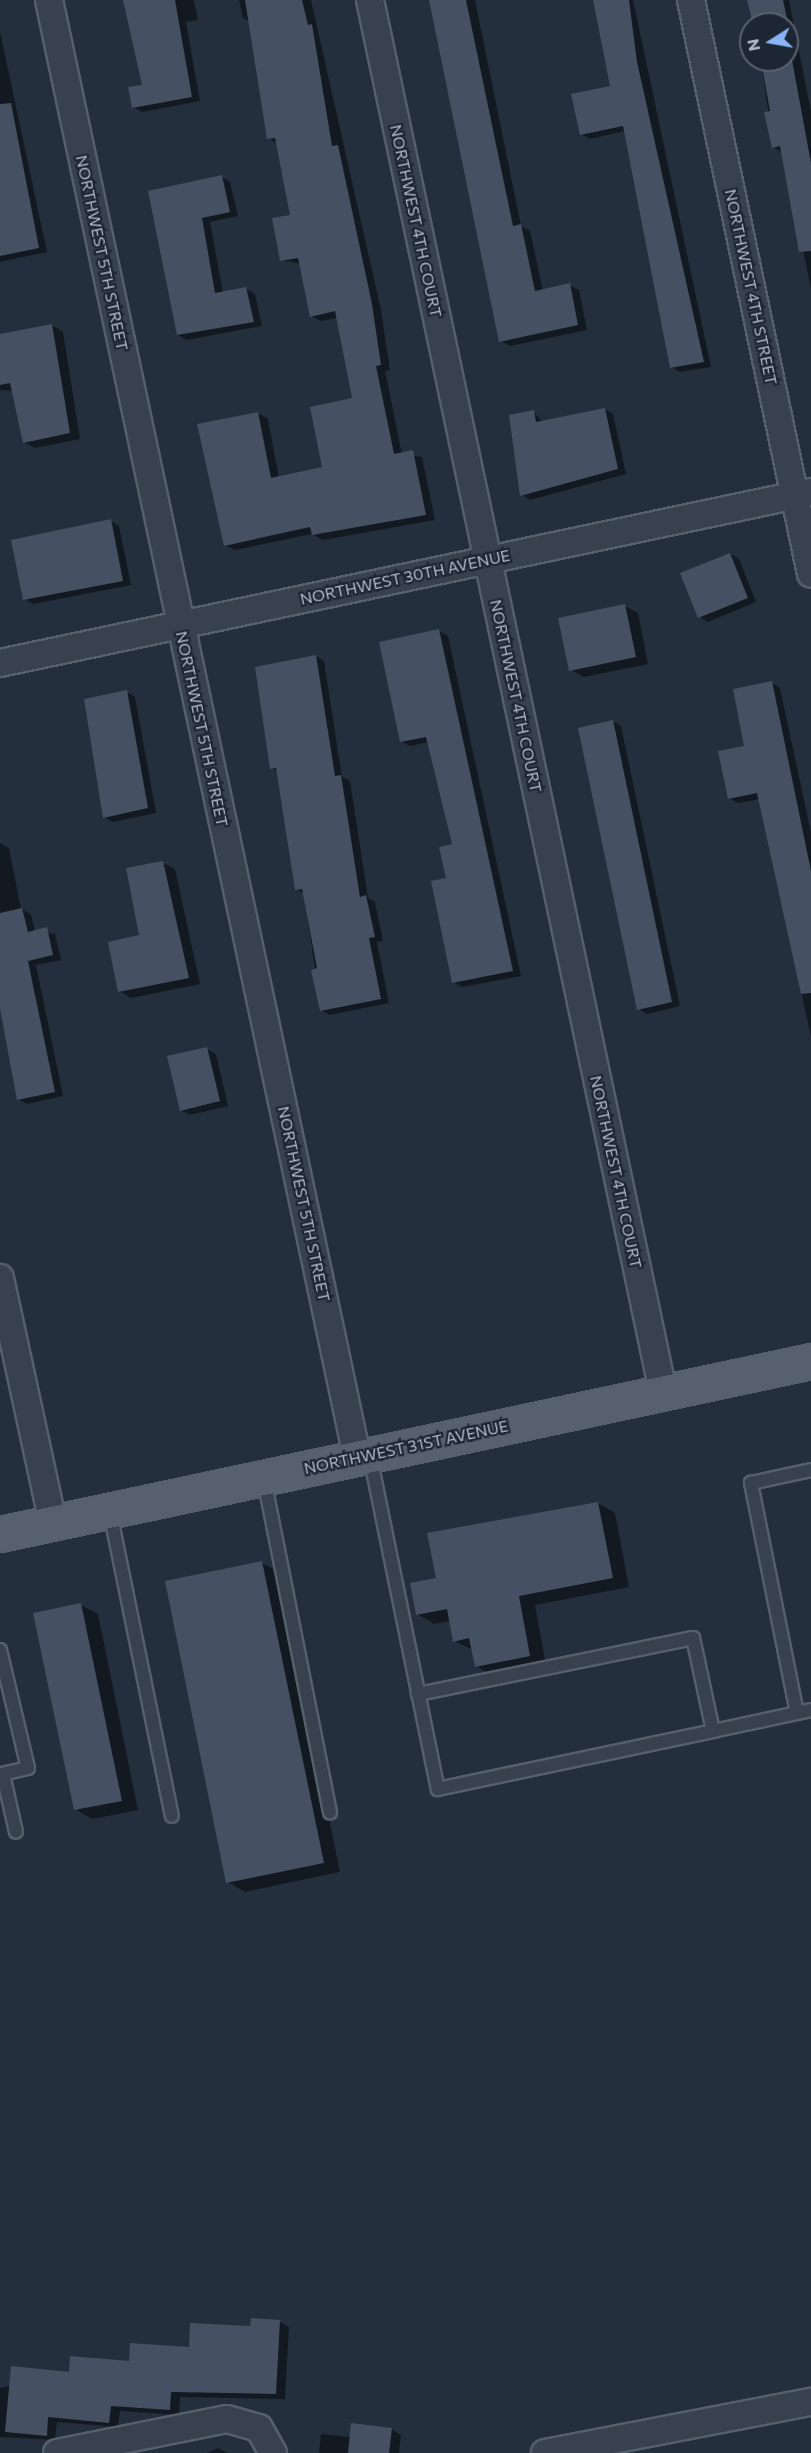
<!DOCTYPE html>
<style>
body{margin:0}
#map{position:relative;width:811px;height:2453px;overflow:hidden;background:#242f3e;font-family:Commissioner,sans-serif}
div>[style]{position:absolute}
.shadow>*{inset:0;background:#0007}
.building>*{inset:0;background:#455162}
.roads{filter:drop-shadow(2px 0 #565f6c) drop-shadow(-2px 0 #565f6c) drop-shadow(0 2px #565f6c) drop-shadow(0 -2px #565f6c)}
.service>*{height:12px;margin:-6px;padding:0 6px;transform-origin:6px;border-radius:6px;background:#38414e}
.minor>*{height:26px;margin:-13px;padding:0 13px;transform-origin:13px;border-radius:13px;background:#38414e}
.primary>*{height:33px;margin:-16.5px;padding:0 16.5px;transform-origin:16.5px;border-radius:16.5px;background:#56606e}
span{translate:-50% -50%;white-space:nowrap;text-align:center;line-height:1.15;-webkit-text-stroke:4.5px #1d2633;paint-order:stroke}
.street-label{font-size:16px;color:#b4bcc9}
.north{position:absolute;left:739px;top:12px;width:60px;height:60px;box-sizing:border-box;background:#1d2633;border:2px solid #59626f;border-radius:50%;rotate:259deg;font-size:16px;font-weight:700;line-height:24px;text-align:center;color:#b4bcc9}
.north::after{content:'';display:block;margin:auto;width:21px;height:27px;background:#8ab4f8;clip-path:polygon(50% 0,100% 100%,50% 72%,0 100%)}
</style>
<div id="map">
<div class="shadow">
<div style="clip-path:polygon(126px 0,194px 0,198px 20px,186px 22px,200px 101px,142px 112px,133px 107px,144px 86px)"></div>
<div style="clip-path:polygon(239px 0,311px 0,381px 310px,390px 370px,385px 371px,402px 454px,422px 457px,435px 520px,323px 540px,312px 534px,235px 550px,225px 545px,258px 413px,268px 419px,279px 478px,324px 468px,354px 400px,337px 318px,321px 321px,311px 316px,301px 264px,282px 260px,291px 216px,277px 144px,269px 138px,251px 22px,243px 18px)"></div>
<div style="clip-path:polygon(430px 0,475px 0,521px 226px,530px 231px,543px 291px,569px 285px,579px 290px,587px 330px,510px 346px,501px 341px)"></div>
<div style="clip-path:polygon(593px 0,633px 0,711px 367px,680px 372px,671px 367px,625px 131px,590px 139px,581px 134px,612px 87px)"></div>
<div style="clip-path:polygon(749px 0,789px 0,811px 112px,811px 289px,783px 152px,773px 147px,761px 60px,787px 60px,787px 24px)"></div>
<div style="clip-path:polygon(0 32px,47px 252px,0 262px)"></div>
<div style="clip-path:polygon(222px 177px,230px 182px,238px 216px,210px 222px,223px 293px,246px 289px,255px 294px,262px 326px,187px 340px,178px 335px,149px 192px)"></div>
<div style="clip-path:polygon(52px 325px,63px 332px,80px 439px,35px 448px,24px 442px,13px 391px,0 390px,0 336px)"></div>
<div style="clip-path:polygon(605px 409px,613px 414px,626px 474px,530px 500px,522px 495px,534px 412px,543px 422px)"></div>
<div style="clip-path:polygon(111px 521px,119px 526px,131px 585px,33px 604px,25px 599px)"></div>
<div style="clip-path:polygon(730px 554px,739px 559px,756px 602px,708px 622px,699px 617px)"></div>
<div style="clip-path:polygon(625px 606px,638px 613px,648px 664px,584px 677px,571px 670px)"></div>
<div style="clip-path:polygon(439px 631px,448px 636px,521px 976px,462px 987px,453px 982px,448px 879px,453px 845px,429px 742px,410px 746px,401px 741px)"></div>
<div style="clip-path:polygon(316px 656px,324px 661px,342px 777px,350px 781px,368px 898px,375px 902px,383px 941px,377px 942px,389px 1003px,330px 1015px,321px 1010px,304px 894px,297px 889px,278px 772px,271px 768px)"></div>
<div style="clip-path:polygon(772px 683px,780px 688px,811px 833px,811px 1037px,760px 799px,738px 803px,729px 798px)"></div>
<div style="clip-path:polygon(127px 692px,135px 697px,156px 813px,113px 822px,104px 817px)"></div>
<div style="clip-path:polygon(613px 721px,621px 726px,680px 1006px,647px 1014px,639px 1009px)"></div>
<div style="clip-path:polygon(0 843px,9px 848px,21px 909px,31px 914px,35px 932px,55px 934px,61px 960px,36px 965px,63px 1096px,27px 1104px,18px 1099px,0 1009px)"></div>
<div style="clip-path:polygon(163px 863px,175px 869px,200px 984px,131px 998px,119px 991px)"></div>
<div style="clip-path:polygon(207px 1049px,216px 1054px,228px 1106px,190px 1115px,181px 1110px)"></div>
<div style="clip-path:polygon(598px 1503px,615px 1513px,629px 1587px,535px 1605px,546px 1665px,493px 1676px,476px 1666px,473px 1650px,454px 1641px,450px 1621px,434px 1624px,417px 1614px,438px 1580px)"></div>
<div style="clip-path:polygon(262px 1563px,279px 1572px,340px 1872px,245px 1892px,228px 1882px)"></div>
<div style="clip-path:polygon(81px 1605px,98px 1614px,138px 1810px,92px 1819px,75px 1809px)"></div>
<div style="clip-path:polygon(280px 2322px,289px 2327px,285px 2399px,180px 2397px,179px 2415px,120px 2411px,118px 2427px,57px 2422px,55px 2440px,0 2437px,0 2388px,190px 2349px)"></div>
<div style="clip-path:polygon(391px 2429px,401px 2435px,399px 2453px,319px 2453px,321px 2434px,351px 2437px)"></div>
<div style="clip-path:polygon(218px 2448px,228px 2453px,207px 2453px)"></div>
</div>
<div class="building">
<div style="clip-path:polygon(123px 0,175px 0,192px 97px,132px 108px,128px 87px,142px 85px)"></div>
<div style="clip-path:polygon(245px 0,302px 0,308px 25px,312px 24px,332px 146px,338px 145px,372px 304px,381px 365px,376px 366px,394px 454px,413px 450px,426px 515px,312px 535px,310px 527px,224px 546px,197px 424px,258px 412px,271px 478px,322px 467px,310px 407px,352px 398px,335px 311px,310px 317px,298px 258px,280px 261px,272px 218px,290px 215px,275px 138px,267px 139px)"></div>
<div style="clip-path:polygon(429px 0,466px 0,513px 226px,521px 224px,535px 291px,570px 283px,578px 325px,499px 342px)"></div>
<div style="clip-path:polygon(593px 0,629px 0,637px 62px,704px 362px,670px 368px,623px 126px,580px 135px,571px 94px,610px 86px)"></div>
<div style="clip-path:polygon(747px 0,783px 0,789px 28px,753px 24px)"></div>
<div style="clip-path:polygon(787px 33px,811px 163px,811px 251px,799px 252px,780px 146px,772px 148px,764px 112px,770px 111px,761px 60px,787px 60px)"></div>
<div style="clip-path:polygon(11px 103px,39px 248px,0 256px,0 104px)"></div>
<div style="clip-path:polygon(222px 175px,230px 212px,202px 218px,215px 293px,246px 287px,254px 322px,177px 335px,148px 191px)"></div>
<div style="clip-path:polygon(52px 324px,70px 433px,23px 443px,10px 383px,0 385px,0 334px)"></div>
<div style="clip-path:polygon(605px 408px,618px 469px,520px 496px,509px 415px,534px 410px,536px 422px)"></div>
<div style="clip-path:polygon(111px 519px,123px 581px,23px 600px,11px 540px)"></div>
<div style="clip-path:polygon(730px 553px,748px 598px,698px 618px,680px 573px)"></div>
<div style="clip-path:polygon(625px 604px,636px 657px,569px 671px,558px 618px)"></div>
<div style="clip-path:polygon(439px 629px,513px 971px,452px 983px,431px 881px,446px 878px,439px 847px,452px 844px,426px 737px,400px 742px,379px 642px)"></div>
<div style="clip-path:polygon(316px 655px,335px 776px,341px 775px,360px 897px,366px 895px,375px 937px,369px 938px,381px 999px,320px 1011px,311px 970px,317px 968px,302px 889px,295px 890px,276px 768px,270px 769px,255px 667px)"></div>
<div style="clip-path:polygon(772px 681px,811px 871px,811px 993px,801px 994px,757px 793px,728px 799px,718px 751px,744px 746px,733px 689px)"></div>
<div style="clip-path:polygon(127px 690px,148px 808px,103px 818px,84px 699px)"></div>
<div style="clip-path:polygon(613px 720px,672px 1002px,637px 1010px,578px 728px)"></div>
<div style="clip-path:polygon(163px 861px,189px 978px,118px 992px,108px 942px,139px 935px,126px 868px)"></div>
<div style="clip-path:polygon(22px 908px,28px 932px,47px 927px,53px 955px,28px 961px,55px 1092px,17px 1100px,0 1009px,0 913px)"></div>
<div style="clip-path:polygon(207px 1047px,220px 1101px,180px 1111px,167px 1056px)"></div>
<div style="clip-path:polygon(598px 1502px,613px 1578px,519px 1596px,530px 1656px,475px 1667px,469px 1638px,453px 1642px,447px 1609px,416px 1615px,410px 1583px,436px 1578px,427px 1533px)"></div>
<div style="clip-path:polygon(262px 1561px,324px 1863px,226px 1883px,165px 1581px)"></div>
<div style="clip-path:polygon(81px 1603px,122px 1801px,74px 1810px,33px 1613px)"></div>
<div style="clip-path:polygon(251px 2318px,280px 2320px,276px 2394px,171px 2392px,170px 2410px,111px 2406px,109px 2423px,48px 2417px,47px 2436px,5px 2432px,11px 2366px,69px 2372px,70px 2356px,129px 2361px,130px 2343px,189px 2347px,190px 2323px,250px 2326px)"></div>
<div style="clip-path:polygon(351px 2423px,392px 2428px,389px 2453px,348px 2453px)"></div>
</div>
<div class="roads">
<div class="service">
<div style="left:370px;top:1456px;width:340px;rotate:78.5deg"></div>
<div style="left:438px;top:1789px;width:281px;rotate:-11.9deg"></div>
<div style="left:713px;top:1731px;width:95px;rotate:-102.1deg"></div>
<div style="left:693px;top:1638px;width:281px;rotate:168.5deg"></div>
<div style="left:264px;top:1479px;width:340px;rotate:78.8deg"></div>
<div style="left:110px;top:1512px;width:310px;rotate:78.5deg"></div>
<div style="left:0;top:1650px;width:121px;rotate:76.7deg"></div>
<div style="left:28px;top:1768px;width:26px;rotate:167deg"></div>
<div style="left:3px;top:1774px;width:59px;rotate:77.4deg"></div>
<div style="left:797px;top:1713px;width:235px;rotate:-101.3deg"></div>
<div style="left:751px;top:1483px;width:61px;rotate:-12.2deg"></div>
<div style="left:713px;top:1731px;width:100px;rotate:-12.1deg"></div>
</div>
<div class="minor">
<div style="left:49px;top:0;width:1489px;rotate:78.06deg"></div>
<div style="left:370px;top:0;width:1423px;rotate:78.11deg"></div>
<div style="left:691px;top:0;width:586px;rotate:78.19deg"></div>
<div style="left:0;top:663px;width:829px;rotate:-11.91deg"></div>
<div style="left:0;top:1278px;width:251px;rotate:77.8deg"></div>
<div style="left:57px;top:2453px;width:173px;rotate:-11.3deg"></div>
<div style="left:227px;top:2419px;width:33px;rotate:16deg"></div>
<div style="left:259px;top:2428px;width:29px;rotate:61deg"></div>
<div style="left:545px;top:2453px;width:271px;rotate:-10.9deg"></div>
</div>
<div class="primary">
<div style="left:0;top:1534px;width:829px;rotate:-12.04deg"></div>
</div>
</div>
<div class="street-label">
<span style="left:416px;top:221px;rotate:78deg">NORTHWEST 4TH COURT</span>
<span style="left:102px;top:253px;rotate:78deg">NORTHWEST 5TH STREET</span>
<span style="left:751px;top:287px;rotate:78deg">NORTHWEST 4TH STREET</span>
<span style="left:405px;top:577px;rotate:-12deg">NORTHWEST 30TH AVENUE</span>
<span style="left:516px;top:696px;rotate:78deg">NORTHWEST 4TH COURT</span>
<span style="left:202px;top:729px;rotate:78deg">NORTHWEST 5TH STREET</span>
<span style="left:616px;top:1172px;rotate:78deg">NORTHWEST 4TH COURT</span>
<span style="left:304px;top:1204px;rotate:78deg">NORTHWEST 5TH STREET</span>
<span style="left:406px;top:1447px;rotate:-12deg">NORTHWEST 31ST AVENUE</span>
</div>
<div class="north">N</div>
</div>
